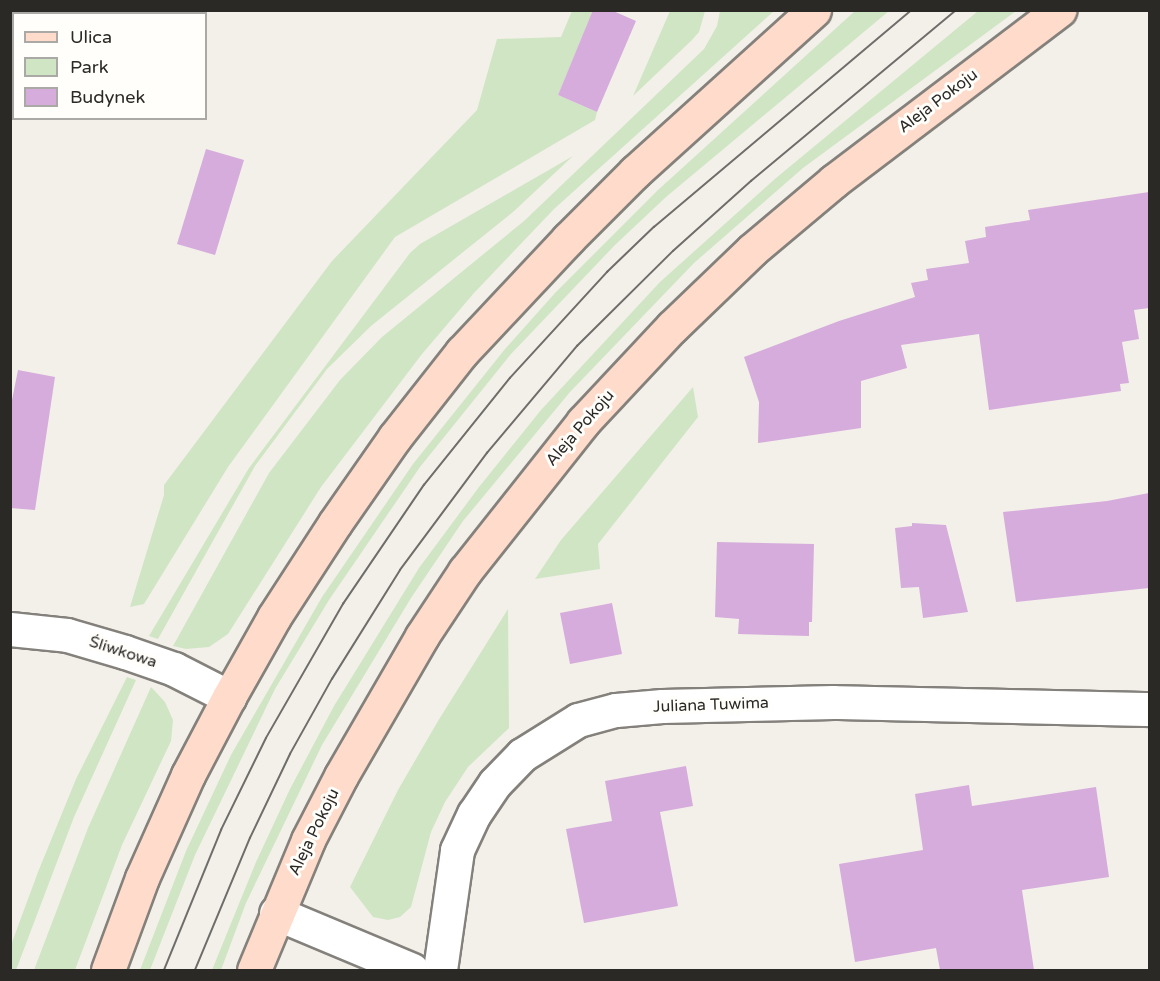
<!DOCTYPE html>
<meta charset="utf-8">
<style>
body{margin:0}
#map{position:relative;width:1160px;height:981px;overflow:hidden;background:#f3f0ea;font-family:"Varela Round",sans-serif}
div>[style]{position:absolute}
.green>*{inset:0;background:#d0e5c4}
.building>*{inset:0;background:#d5acdb}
.roads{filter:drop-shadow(2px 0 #84817c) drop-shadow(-2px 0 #84817c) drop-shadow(0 2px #84817c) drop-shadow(0 -2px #84817c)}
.minor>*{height:33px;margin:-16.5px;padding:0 16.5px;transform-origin:16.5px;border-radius:16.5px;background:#fff}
.secondary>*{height:33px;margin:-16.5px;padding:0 16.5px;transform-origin:16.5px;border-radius:16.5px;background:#fedbca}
.tram>*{height:1.5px;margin:-0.75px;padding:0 0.75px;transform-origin:0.75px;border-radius:0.75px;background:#6f6d69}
span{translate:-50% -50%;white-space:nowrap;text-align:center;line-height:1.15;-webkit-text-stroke:6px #fffefa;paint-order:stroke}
.street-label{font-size:16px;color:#2a2926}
.frame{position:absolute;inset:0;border:12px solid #2a2926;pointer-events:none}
.legend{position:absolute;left:12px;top:12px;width:195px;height:108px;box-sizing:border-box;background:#fffefa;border:2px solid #aaa9a5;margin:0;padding:8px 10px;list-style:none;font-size:18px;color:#2a2926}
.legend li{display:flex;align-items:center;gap:12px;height:30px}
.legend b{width:30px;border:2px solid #aaa9a5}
</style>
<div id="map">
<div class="green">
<div style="clip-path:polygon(856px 10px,889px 11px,666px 197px,615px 245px,511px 354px,420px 467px,329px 600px,275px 689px,195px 855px,150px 970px,140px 970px,186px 851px,231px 755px,322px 597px,413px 464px,505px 349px,555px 293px,658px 190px)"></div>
<div style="clip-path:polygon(572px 11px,593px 11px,558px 95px,597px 112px,595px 120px,395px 237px,228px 467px,144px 604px,130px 607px,164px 495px,164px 485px,332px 261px,477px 110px,497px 39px,561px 37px)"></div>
<div style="clip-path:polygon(670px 11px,705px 11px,699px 32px,692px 40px,633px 96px)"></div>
<div style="clip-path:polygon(720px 11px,774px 11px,554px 209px,474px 293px,422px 354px,321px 487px,228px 634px,209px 647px,186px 649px,173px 646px,269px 473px,340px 380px,382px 337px,524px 221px,704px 49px,717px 26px)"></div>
<div style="clip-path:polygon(978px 11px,1016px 11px,803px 168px,694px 263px,570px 392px,463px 521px,411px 598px,322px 745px,246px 903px,221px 970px,212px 970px,256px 862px,290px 789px,334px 706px,419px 568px,479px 487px,541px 410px,660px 282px,776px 178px)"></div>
<div style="clip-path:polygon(573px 156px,513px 212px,371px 326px,327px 369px,255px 466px,158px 639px,149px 636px,249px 468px,410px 253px,420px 244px)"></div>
<div style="clip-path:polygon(693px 387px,698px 417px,598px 544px,600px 569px,535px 579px,561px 540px)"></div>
<div style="clip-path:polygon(508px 609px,509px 728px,468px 767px,445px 802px,431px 832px,411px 907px,400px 917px,388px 920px,373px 917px,350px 887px,398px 790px,438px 721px)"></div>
<div style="clip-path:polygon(127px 677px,136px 680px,74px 817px,16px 970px,11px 970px,11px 945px,38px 872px,76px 779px)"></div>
<div style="clip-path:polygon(151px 687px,165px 702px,173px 720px,171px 741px,122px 845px,75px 970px,34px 970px,88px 828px)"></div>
</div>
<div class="building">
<div style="clip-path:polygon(593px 10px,611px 10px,636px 21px,597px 112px,558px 95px)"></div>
<div style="clip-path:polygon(206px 149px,244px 160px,215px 255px,177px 244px)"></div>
<div style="clip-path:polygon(1149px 192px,1149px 308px,1134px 310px,1139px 339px,1122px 342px,1129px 383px,1120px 384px,1121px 391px,989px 410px,979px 334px,901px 345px,907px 368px,861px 381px,861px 428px,758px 443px,759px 402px,744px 357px,839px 321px,915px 297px,911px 283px,928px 280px,926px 269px,969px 263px,965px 241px,986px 237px,985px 227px,1030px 220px,1028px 210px)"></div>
<div style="clip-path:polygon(18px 370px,55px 377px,35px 510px,10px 508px,10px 410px)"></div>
<div style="clip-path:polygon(1149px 493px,1149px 588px,1016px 602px,1003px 512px,1107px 501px)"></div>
<div style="clip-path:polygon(912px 523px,946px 525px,968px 612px,923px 618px,919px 587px,901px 588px,895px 528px,912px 526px)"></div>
<div style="clip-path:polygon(717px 542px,814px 544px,812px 622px,809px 622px,809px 636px,738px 634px,739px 619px,715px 617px)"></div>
<div style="clip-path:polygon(612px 603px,622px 654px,570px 664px,560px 613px)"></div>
<div style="clip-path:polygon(686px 766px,693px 806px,660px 812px,678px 906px,584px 923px,566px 829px,612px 821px,605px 781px)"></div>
<div style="clip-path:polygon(969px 785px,972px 806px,1096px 787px,1109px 877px,1022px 890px,1034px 970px,940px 970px,936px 948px,855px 962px,839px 864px,923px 850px,915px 794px)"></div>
</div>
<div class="roads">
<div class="minor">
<div style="left:10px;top:629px;width:57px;rotate:6deg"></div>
<div style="left:67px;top:635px;width:60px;rotate:16.3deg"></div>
<div style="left:125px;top:652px;width:52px;rotate:19.1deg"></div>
<div style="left:174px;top:669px;width:62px;rotate:27deg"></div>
<div style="left:276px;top:913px;width:147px;rotate:22.7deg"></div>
<div style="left:440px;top:970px;width:121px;rotate:-81.9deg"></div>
<div style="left:457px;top:850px;width:40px;rotate:-65deg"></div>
<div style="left:474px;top:814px;width:37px;rotate:-56deg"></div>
<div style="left:495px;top:783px;width:39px;rotate:-46deg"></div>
<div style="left:522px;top:755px;width:66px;rotate:-32deg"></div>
<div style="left:578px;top:720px;width:39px;rotate:-15deg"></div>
<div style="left:616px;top:710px;width:46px;rotate:-5deg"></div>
<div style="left:662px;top:706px;width:171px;rotate:-1.3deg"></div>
<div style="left:833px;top:702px;width:317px;rotate:1.3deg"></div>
</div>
<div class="secondary">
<div style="left:108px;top:970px;width:98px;rotate:-69.7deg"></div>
<div style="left:142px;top:878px;width:113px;rotate:-65.9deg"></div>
<div style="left:188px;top:775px;width:88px;rotate:-62.3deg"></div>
<div style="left:229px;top:697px;width:92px;rotate:-60.6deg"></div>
<div style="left:274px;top:617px;width:112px;rotate:-57deg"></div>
<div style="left:335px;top:523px;width:105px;rotate:-55.1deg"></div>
<div style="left:395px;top:437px;width:108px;rotate:-51.8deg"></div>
<div style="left:462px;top:352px;width:155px;rotate:-46.8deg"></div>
<div style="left:568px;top:239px;width:95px;rotate:-45deg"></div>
<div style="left:635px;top:172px;width:241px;rotate:-42.1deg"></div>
<div style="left:254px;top:970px;width:141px;rotate:-67.4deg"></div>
<div style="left:308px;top:840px;width:72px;rotate:-62.7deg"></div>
<div style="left:341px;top:776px;width:162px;rotate:-59.9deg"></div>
<div style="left:422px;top:636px;width:78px;rotate:-56.5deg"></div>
<div style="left:465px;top:571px;width:190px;rotate:-51.6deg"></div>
<div style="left:583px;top:422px;width:130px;rotate:-46.9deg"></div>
<div style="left:672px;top:327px;width:111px;rotate:-43.9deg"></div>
<div style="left:752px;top:250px;width:107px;rotate:-40.1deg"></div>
<div style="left:834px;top:181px;width:283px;rotate:-37.2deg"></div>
</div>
</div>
<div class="tram">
<div style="left:164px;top:970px;width:151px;rotate:-67.8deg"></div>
<div style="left:221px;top:830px;width:102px;rotate:-63.9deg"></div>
<div style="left:266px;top:738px;width:155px;rotate:-60.1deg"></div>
<div style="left:343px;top:604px;width:144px;rotate:-55.8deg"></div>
<div style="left:424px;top:485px;width:137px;rotate:-51.2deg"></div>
<div style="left:510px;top:378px;width:144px;rotate:-47.5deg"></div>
<div style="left:607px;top:272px;width:65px;rotate:-43.8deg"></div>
<div style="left:654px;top:227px;width:337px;rotate:-40.1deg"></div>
<div style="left:195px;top:970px;width:143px;rotate:-67.4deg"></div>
<div style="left:250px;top:838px;width:93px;rotate:-64.5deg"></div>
<div style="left:290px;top:754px;width:86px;rotate:-60.8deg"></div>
<div style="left:332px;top:679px;width:128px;rotate:-58deg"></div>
<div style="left:400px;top:570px;width:146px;rotate:-53.4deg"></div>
<div style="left:487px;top:453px;width:140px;rotate:-49.9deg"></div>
<div style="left:577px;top:346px;width:135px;rotate:-44.7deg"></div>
<div style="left:673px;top:251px;width:105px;rotate:-41.9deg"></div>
<div style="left:751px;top:181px;width:267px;rotate:-39.8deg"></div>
</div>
<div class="street-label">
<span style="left:938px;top:101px;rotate:-37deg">Aleja Pokoju</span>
<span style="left:580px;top:428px;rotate:-49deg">Aleja Pokoju</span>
<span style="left:123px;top:652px;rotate:18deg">Śliwkowa</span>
<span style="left:711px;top:705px;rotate:-2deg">Juliana Tuwima</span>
<span style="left:314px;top:832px;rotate:-64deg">Aleja Pokoju</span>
</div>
<div class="frame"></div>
<ul class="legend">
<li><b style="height:8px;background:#fedbca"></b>Ulica</li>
<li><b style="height:16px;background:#d0e5c4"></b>Park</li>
<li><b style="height:16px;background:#d5acdb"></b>Budynek</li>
</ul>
</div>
